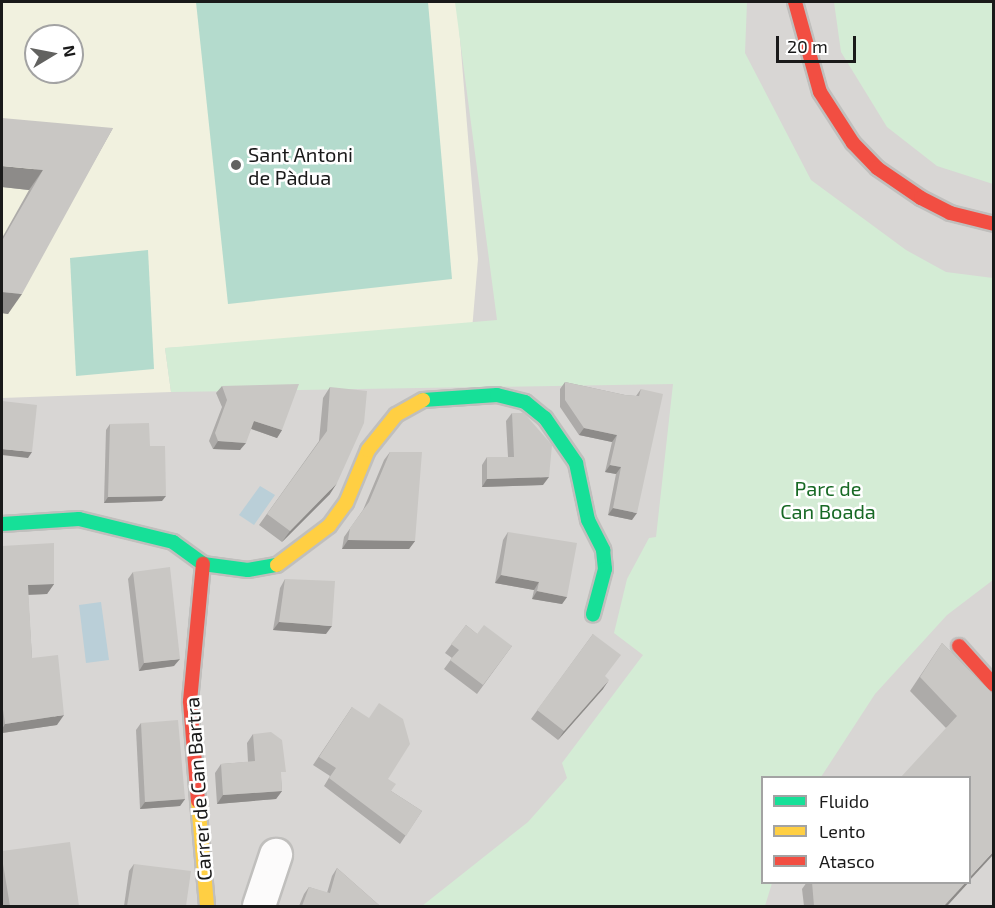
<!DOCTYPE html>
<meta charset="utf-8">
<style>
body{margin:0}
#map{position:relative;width:995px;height:908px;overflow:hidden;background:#e9e7e3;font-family:"Exo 2",sans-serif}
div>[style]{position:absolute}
.residential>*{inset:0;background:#d8d6d4}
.education>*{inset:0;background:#f1f1df}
.park>*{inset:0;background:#d4ecd5}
.pitch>*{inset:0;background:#b4dbcd}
.water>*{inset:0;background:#bacfd8}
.roads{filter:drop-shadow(2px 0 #c0bfbd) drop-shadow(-2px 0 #c0bfbd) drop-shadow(0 2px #c0bfbd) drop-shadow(0 -2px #c0bfbd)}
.street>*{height:32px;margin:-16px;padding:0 16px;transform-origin:16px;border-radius:16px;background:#fcfbfb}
.fast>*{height:14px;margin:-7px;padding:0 7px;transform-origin:7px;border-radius:7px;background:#16e098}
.slow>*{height:14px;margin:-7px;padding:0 7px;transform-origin:7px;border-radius:7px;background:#ffcf43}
.jam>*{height:14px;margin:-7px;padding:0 7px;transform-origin:7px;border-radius:7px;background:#f24e42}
.wall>*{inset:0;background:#adaba9}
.shaded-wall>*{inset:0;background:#8d8b89}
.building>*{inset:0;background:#c9c7c4}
.dots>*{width:16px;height:16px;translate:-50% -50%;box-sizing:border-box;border:3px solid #fff;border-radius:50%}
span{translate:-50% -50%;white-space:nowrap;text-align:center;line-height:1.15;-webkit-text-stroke:5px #fff;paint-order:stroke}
.poi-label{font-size:20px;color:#1a1a1a}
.left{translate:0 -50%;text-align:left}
.park-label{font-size:20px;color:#186925}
.street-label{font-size:20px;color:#1a1a1a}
.frame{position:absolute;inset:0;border:3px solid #1a1a1a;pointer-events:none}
.legend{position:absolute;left:761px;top:776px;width:210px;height:108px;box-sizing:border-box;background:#fff;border:2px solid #a3a3a3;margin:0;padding:8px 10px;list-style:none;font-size:18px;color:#1a1a1a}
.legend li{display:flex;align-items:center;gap:12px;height:30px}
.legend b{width:30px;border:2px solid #a3a3a3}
.north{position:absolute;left:24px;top:24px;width:60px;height:60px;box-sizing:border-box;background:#fff;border:2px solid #a3a3a3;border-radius:50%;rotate:80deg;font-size:16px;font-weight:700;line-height:24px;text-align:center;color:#1a1a1a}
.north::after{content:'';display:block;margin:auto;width:21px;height:27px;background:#626260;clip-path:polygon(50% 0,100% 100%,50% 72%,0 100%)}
.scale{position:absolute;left:776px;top:36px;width:80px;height:27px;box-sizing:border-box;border:3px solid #1a1a1a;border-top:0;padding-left:8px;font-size:18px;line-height:21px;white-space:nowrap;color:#1a1a1a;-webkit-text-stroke:4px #fff;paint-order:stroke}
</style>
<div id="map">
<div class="residential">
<div style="clip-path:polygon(evenodd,2px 2px,993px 2px,993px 906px,2px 906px,2px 2px,36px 36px,72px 36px,72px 72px,36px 72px,36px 36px,2px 2px,762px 778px,970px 778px,970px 882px,762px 882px,762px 778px)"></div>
</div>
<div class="education">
<div style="clip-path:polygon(evenodd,2px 2px,457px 2px,478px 259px,472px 330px,165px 348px,171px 392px,2px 398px,2px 2px,36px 36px,72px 36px,72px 72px,36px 72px,36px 36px)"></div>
</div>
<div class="park">
<div style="clip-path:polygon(455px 2px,747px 2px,745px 53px,811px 180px,906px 250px,946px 272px,993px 278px,993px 580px,947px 615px,875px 694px,821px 777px,762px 778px,762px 882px,772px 883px,765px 906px,422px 906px,528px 822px,567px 778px,562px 763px,643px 655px,614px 633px,627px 579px,649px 538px,656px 537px,673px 384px,171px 392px,165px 348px,497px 320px)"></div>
<div style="clip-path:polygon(834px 2px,993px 2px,993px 184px,937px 166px,887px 127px,841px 52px)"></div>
</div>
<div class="pitch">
<div style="clip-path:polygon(196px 2px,428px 2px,452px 279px,228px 304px)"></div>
<div style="clip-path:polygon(148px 250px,154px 369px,76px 376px,70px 258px)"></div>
</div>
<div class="water">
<div style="clip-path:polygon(260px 486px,275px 495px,254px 525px,239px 515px)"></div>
<div style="clip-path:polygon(101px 602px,109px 660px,86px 663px,79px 605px)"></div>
</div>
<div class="roads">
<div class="street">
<div style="left:259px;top:906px;width:54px;rotate:-71.6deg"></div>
</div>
<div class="fast">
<div style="left:423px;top:400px;width:74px;rotate:-3.9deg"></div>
<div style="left:497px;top:395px;width:29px;rotate:14deg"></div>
<div style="left:525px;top:402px;width:26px;rotate:39deg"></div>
<div style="left:545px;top:418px;width:55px;rotate:55.4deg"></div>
<div style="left:576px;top:463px;width:58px;rotate:78.1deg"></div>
<div style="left:588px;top:520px;width:34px;rotate:63deg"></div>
<div style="left:603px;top:550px;width:19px;rotate:84deg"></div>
<div style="left:605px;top:569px;width:47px;rotate:104.9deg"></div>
<div style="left:2px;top:524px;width:77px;rotate:-3.7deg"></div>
<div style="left:79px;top:519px;width:97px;rotate:13.7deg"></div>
<div style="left:173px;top:542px;width:37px;rotate:36deg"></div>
<div style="left:203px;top:564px;width:45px;rotate:7.6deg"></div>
<div style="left:248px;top:570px;width:29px;rotate:-10deg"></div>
</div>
<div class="slow">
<div style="left:277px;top:565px;width:65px;rotate:-36.9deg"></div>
<div style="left:329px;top:526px;width:29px;rotate:-54deg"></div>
<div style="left:346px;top:503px;width:57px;rotate:-67.5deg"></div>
<div style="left:368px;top:450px;width:45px;rotate:-51.3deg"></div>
<div style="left:396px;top:415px;width:31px;rotate:-29deg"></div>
<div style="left:198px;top:801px;width:105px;rotate:85.1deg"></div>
</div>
<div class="jam">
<div style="left:795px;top:2px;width:93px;rotate:74.5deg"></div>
<div style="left:820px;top:92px;width:61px;rotate:57.1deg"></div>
<div style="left:853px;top:143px;width:35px;rotate:46deg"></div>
<div style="left:877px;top:168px;width:53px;rotate:34.3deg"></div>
<div style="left:921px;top:198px;width:33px;rotate:27deg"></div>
<div style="left:950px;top:213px;width:45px;rotate:14deg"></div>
<div style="left:959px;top:646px;width:52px;rotate:48.1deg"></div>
<div style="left:198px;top:801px;width:100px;rotate:-94.6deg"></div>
<div style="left:190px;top:701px;width:138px;rotate:-84.6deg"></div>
</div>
</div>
<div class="wall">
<div style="clip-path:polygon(113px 128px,8px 314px,2px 313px,2px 238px,29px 190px,2px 187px)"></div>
<div style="clip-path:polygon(565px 382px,625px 395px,636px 396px,641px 389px,632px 520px,608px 515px,616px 474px,605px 472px,612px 442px,579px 435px,560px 407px,560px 389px)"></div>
<div style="clip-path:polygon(222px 386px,282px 430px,277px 438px,251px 429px,240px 450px,213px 449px,209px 441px,222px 407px,216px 393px)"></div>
<div style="clip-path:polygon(330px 387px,330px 494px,282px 542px,259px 525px,319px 441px,323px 398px)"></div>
<div style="clip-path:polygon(512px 413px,543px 485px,482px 487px,482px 465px,487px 457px,508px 457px,506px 421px)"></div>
<div style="clip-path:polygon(110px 424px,150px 446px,162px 501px,104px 503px,106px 430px)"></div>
<div style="clip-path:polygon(390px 452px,415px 541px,409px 549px,342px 549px,344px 537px,363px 510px,384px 460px)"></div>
<div style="clip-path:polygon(508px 532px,567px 597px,562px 604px,532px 599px,534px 590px,495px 583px,503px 540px)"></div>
<div style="clip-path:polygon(2px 546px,54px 584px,47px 594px,28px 595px,32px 658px,57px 725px,2px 733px)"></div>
<div style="clip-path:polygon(133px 572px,174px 666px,139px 671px,128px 579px)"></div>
<div style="clip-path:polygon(285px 579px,326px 634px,273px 630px,280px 588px)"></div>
<div style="clip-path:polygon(466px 625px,477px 634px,512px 646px,477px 694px,444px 669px,452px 658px,445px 653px)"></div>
<div style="clip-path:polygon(593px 634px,605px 677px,603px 689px,558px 740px,531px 719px)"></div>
<div style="clip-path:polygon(942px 643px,993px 694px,946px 728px,910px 691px)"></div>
<div style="clip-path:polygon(352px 707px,388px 779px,391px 791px,422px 811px,400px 844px,324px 786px,330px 776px,313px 765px)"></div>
<div style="clip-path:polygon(141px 723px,185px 799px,180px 806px,140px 809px,136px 730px)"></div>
<div style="clip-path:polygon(253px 734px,281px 778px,282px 791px,276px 799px,217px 804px,215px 773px,221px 764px,248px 762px,247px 743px)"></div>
<div style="clip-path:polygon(2px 851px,79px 906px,2px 906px)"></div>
<div style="clip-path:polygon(134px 864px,186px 906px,124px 906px,129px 871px)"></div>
<div style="clip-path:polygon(337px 868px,380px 906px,299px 906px,304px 894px,309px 887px,327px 893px,332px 876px)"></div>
<div style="clip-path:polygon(807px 882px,969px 882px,947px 906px,804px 906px,802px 889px)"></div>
</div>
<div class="shaded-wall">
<div style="clip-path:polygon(2px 166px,43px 170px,29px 190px,2px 187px)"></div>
<div style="clip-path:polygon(2px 292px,22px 294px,8px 314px,2px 313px)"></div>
<div style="clip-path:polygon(254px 421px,282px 430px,277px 438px,249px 428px)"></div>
<div style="clip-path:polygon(584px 428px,617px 435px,612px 442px,579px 435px)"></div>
<div style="clip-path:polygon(218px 441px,246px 443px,240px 450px,213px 449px)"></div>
<div style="clip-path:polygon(2px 449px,32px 452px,28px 458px,2px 455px)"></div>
<div style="clip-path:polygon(610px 465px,621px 467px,616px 474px,605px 472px)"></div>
<div style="clip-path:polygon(549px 477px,543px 485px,482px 487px,487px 479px)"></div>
<div style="clip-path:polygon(337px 483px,330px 494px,282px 542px,290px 531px)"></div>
<div style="clip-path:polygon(166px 496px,162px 501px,104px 503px,108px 497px)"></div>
<div style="clip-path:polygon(613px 508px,637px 513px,632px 520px,608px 515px)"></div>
<div style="clip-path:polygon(348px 540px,415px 541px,409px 549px,342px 549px)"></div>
<div style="clip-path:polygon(501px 575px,539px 582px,534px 590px,495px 583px)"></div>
<div style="clip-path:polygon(54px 584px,47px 594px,21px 595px,28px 585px)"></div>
<div style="clip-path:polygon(537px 591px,567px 597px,562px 604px,532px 599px)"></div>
<div style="clip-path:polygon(279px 622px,332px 626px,326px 634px,273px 630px)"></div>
<div style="clip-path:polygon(180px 659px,174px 666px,139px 671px,144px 663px)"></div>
<div style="clip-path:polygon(609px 680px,603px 689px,558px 740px,564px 731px)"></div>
<div style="clip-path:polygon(64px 715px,57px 725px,2px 733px,2px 729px,5px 724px)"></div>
<div style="clip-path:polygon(282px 791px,276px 799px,217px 804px,223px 795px)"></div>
<div style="clip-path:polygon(185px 799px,180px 806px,140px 809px,145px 802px)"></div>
<div style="clip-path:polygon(993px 852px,993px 855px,969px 881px,969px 878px)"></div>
<div style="clip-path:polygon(966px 882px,969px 882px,947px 906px,944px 906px)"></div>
</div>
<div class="building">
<div style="clip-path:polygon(2px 118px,113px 128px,22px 294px,2px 292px,2px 239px,3px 239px,43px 170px,2px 166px)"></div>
<div style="clip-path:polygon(565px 382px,625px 395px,639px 396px,641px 389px,663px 394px,637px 513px,613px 508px,621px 467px,610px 465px,617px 435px,584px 428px,565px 400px)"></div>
<div style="clip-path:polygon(299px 384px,282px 430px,254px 421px,246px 443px,218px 441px,215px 433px,227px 400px,222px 386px)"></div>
<div style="clip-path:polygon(330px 387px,367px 391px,364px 423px,337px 483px,290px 531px,267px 514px,327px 431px)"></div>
<div style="clip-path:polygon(2px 401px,37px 405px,32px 452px,2px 449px)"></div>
<div style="clip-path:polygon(512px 413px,524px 413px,552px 445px,549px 477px,487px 479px,487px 457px,514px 457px)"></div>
<div style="clip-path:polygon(149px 423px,150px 446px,165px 446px,166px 496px,108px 497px,110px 424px)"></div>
<div style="clip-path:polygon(390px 452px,422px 452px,415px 541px,348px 540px,350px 528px,369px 502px)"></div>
<div style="clip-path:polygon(508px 532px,577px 543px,567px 597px,537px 591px,539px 582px,501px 575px)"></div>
<div style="clip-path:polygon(54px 543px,54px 584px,28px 585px,32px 658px,58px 655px,64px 715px,5px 724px,2px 702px,2px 546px)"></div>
<div style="clip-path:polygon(170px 567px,180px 659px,144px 663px,133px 572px)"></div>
<div style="clip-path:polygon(285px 579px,335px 581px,332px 626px,279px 622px)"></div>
<div style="clip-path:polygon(466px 625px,477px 634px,484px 625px,512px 646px,483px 685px,450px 660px,459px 650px,451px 644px)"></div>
<div style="clip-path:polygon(593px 634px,621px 655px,605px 676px,609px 680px,564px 731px,537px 710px)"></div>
<div style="clip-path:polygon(942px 643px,993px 694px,993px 852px,969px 878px,969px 777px,901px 777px,957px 716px,920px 677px)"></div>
<div style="clip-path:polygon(379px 703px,403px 719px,410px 744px,388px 779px,396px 784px,391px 791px,422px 811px,406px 836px,329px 778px,336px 768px,319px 757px,352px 707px,369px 718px)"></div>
<div style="clip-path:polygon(178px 720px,185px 799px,145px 802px,141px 723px)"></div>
<div style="clip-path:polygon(271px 732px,282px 740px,286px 772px,281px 772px,282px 791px,223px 795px,221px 764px,255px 761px,253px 734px)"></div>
<div style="clip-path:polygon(70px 842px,79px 906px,10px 906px,2px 858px,2px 851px)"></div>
<div style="clip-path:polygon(134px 864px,191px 871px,186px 906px,127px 906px)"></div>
<div style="clip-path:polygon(337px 868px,380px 906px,302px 906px,309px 887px,330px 893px)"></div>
<div style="clip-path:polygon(812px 882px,966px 882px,944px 906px,814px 906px)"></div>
</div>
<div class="dots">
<div style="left:236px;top:165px;background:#626260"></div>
</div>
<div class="poi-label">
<span class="left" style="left:248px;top:166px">Sant Antoni<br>de Pàdua</span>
</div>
<div class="park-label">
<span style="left:828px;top:500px">Parc de<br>Can Boada</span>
</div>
<div class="street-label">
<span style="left:198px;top:789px;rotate:-94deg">Carrer de Can Bartra</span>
</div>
<div class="frame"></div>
<ul class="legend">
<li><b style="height:8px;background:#16e098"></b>Fluido</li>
<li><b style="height:8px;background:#ffcf43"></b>Lento</li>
<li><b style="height:8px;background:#f24e42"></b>Atasco</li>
</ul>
<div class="north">N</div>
<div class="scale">20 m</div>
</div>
